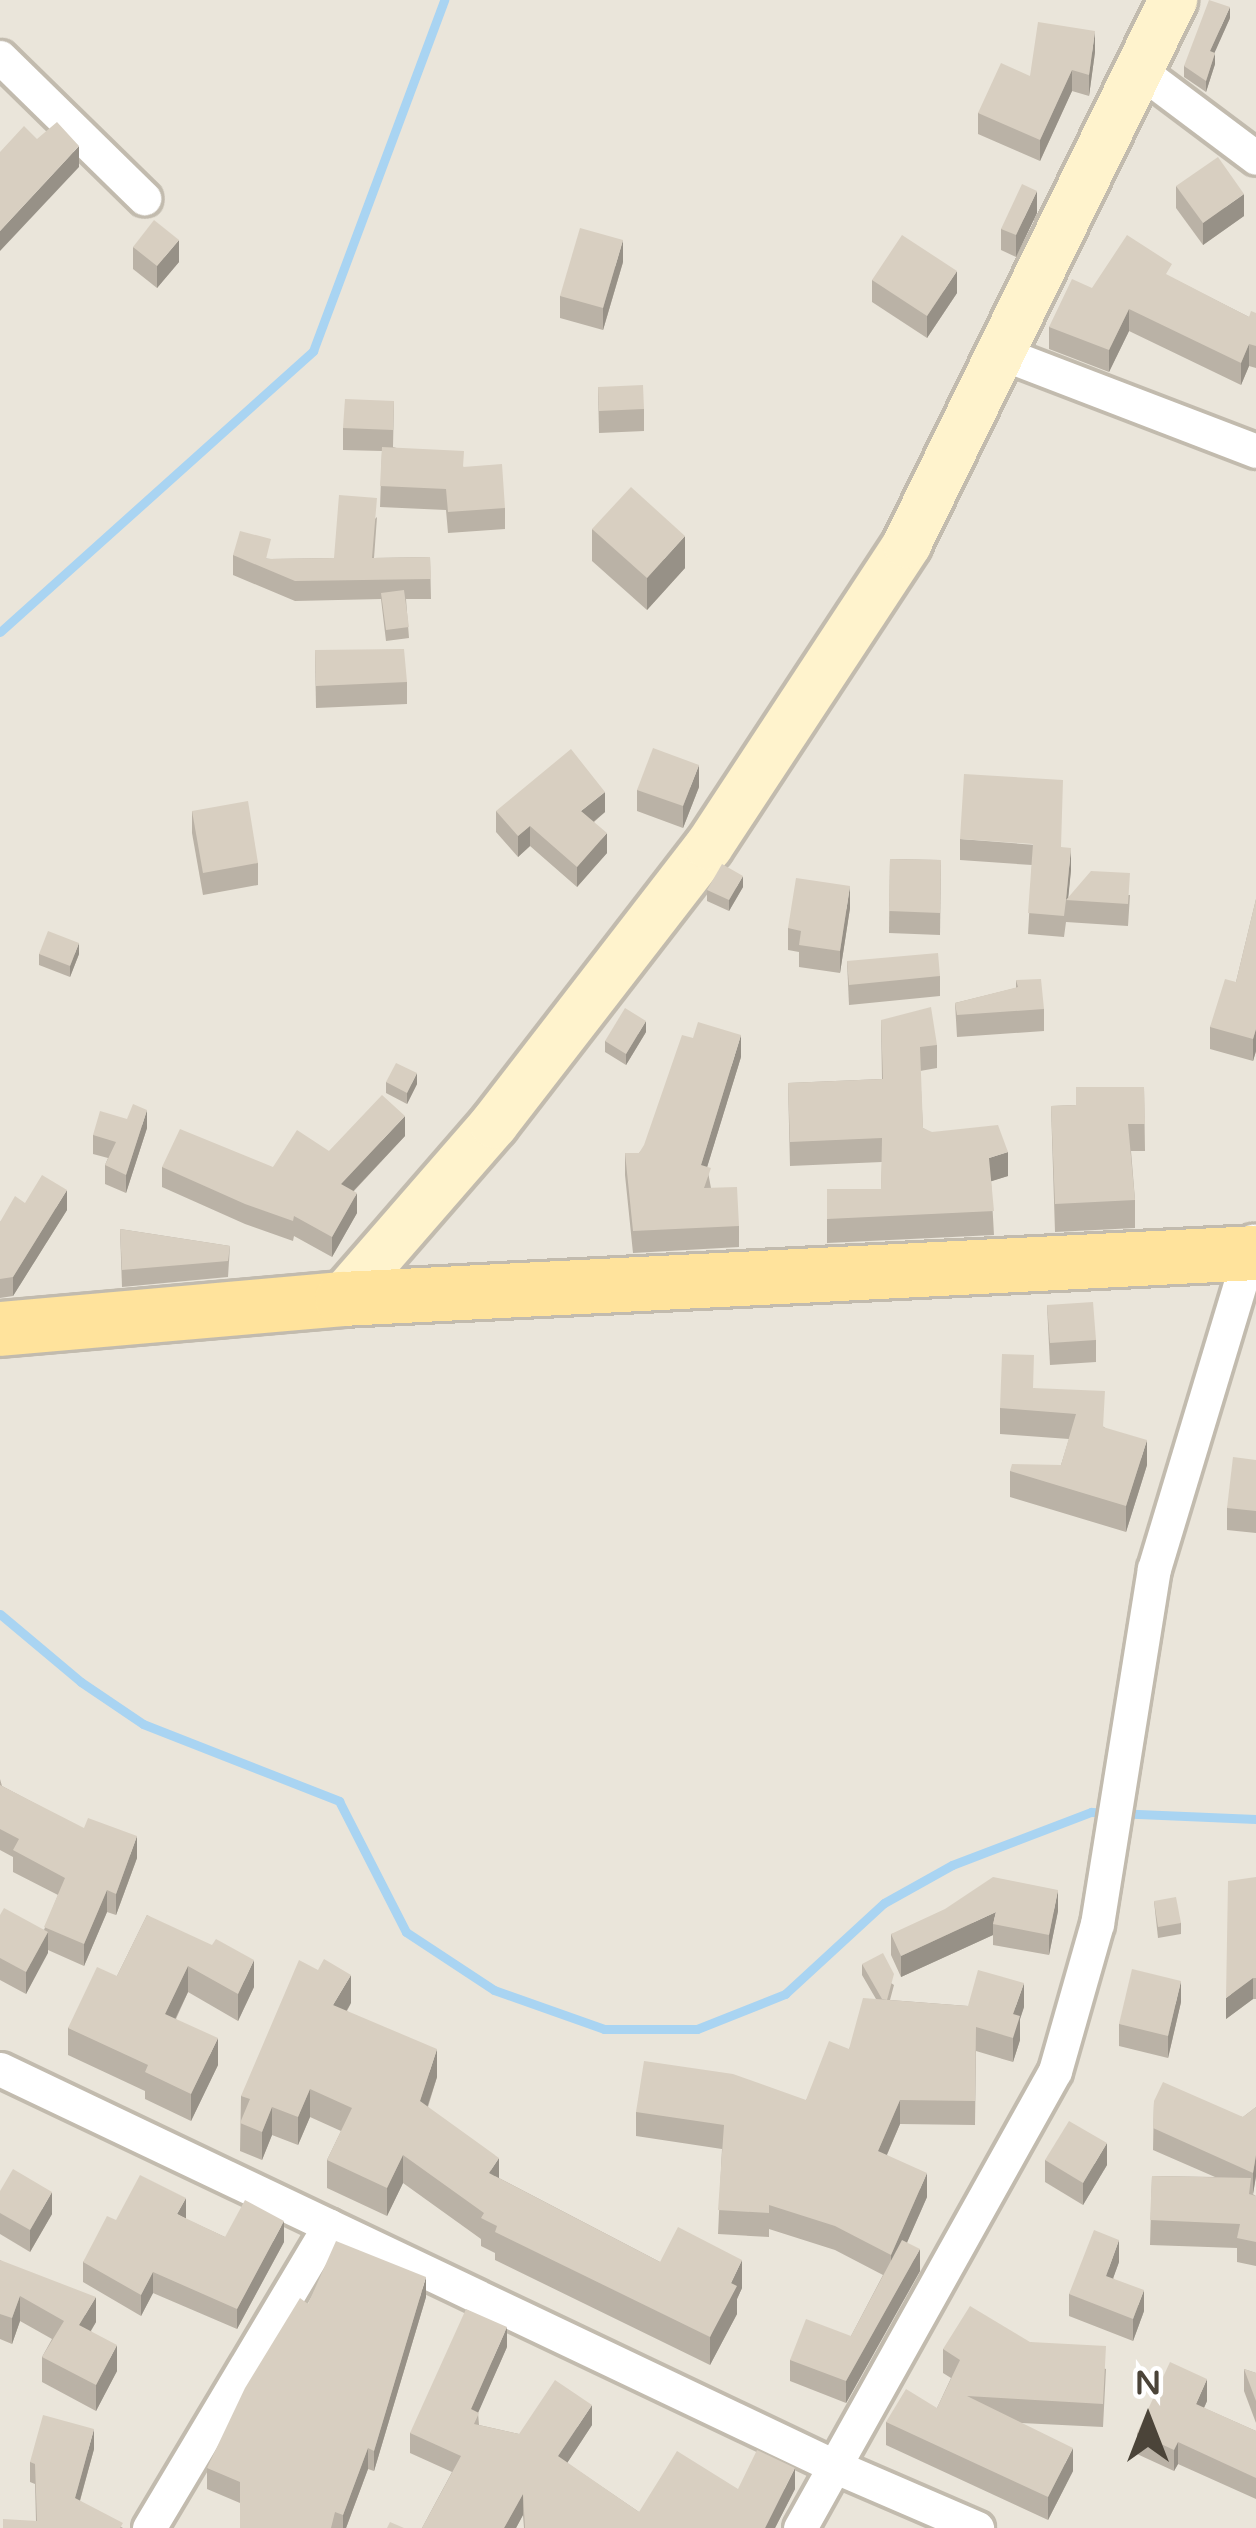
<!DOCTYPE html>
<style>
body{margin:0}
#map{position:relative;width:1256px;height:2528px;overflow:hidden;background:#f6f3ec;font-family:"Varela Round",sans-serif}
div>[style]{position:absolute}
.residential>*{inset:0;background:#eae5da}
.stream>*{height:9px;margin:-4.5px;padding:0 4.5px;transform-origin:4.5px;border-radius:4.5px;background:#a9d4f2}
.roads{filter:drop-shadow(3px 0 #c2bbae) drop-shadow(-3px 0 #c2bbae) drop-shadow(0 3px #c2bbae) drop-shadow(0 -3px #c2bbae)}
.street>*{height:33px;margin:-16.5px;padding:0 16.5px;transform-origin:16.5px;border-radius:16.5px;background:#fff}
.secondary>*{height:48px;margin:-24px;padding:0 24px;transform-origin:24px;border-radius:24px;background:#fff3cd}
.primary>*{height:54px;margin:-27px;padding:0 27px;transform-origin:27px;border-radius:27px;background:#ffe39c}
.wall>*{inset:0;background:#bab2a6}
.shaded-wall>*{inset:0;background:#979187}
.building>*{inset:0;background:#d8cfc1}
span{translate:-50% -50%;white-space:nowrap;text-align:center;line-height:1.15;-webkit-text-stroke:10px #fff;paint-order:stroke}
.north{position:absolute;left:1088px;top:2360px;width:120px;height:120px;-webkit-text-stroke:9px #fff;paint-order:stroke;rotate:0deg;font-size:33px;font-weight:700;line-height:48px;text-align:center;color:#4b4439}
.north::after{content:'';display:block;margin:auto;width:42px;height:54px;background:#4b4439;clip-path:polygon(50% 0,100% 100%,50% 72%,0 100%)}
</style>
<div id="map">
<div class="residential">
<div style="clip-path:polygon(0 0,1256px 0,1256px 2528px,0 2528px)"></div>
</div>
<div class="stream">
<div style="left:0;top:632px;width:421px;rotate:-41.9deg"></div>
<div style="left:313px;top:351px;width:375px;rotate:-69.5deg"></div>
<div style="left:0;top:1614px;width:106px;rotate:40deg"></div>
<div style="left:81px;top:1682px;width:75px;rotate:34.1deg"></div>
<div style="left:143px;top:1724px;width:211px;rotate:21.4deg"></div>
<div style="left:339px;top:1801px;width:147px;rotate:62.9deg"></div>
<div style="left:406px;top:1932px;width:105px;rotate:33.4deg"></div>
<div style="left:494px;top:1990px;width:117px;rotate:19.5deg"></div>
<div style="left:604px;top:2029px;width:93px"></div>
<div style="left:697px;top:2029px;width:95px;rotate:-21.7deg"></div>
<div style="left:785px;top:1994px;width:134px;rotate:-42.6deg"></div>
<div style="left:884px;top:1903px;width:78px;rotate:-29.2deg"></div>
<div style="left:952px;top:1865px;width:149px;rotate:-20.9deg"></div>
<div style="left:1091px;top:1812px;width:165px;rotate:2.4deg"></div>
</div>
<div class="roads">
<div class="street">
<div style="left:0;top:57px;width:202px;rotate:44.4deg"></div>
<div style="left:1139px;top:70px;width:146px;rotate:36.9deg"></div>
<div style="left:1001px;top:353px;width:273px;rotate:21deg"></div>
<div style="left:0;top:2069px;width:924px;rotate:25.46deg"></div>
<div style="left:834px;top:2466px;width:156px;rotate:23.4deg"></div>
<div style="left:149px;top:2528px;width:352px;rotate:-59.2deg"></div>
<div style="left:800px;top:2528px;width:523px;rotate:-60.84deg"></div>
<div style="left:1055px;top:2071px;width:153px;rotate:-74.1deg"></div>
<div style="left:1097px;top:1924px;width:360px;rotate:-80.9deg"></div>
<div style="left:1154px;top:1569px;width:343px;rotate:-73.2deg"></div>
</div>
<div class="secondary">
<div style="left:342px;top:1299px;width:232px;rotate:-49deg"></div>
<div style="left:494px;top:1124px;width:351px;rotate:-52.3deg"></div>
<div style="left:709px;top:846px;width:361px;rotate:-56.7deg"></div>
<div style="left:907px;top:544px;width:606px;rotate:-63.94deg"></div>
</div>
<div class="primary">
<div style="left:0;top:1329px;width:343px;rotate:-5deg"></div>
<div style="left:342px;top:1299px;width:915px;rotate:-2.88deg"></div>
</div>
</div>
<div class="wall">
<div style="clip-path:polygon(1230px 18px,1214px 53px,1215px 64px,1206px 92px,1184px 77px,1184px 66px)"></div>
<div style="clip-path:polygon(1095px 52px,1089px 96px,1072px 91px,1040px 161px,978px 134px,978px 113px,1030px 76px)"></div>
<div style="clip-path:polygon(1176px 186px,1244px 216px,1203px 245px,1176px 208px)"></div>
<div style="clip-path:polygon(1037px 213px,1016px 257px,1001px 250px,1001px 229px)"></div>
<div style="clip-path:polygon(133px 247px,179px 262px,157px 288px,133px 269px)"></div>
<div style="clip-path:polygon(623px 262px,603px 330px,560px 318px,560px 296px)"></div>
<div style="clip-path:polygon(1172px 278px,1249px 317px,1256px 313px,1256px 368px,1249px 366px,1241px 385px,1129px 331px,1109px 372px,1049px 349px,1049px 327px,1092px 288px)"></div>
<div style="clip-path:polygon(872px 280px,957px 293px,927px 338px,872px 302px)"></div>
<div style="clip-path:polygon(598px 387px,644px 409px,644px 431px,599px 433px)"></div>
<div style="clip-path:polygon(394px 401px,393px 447px,464px 467px,505px 508px,505px 529px,448px 533px,446px 510px,380px 507px,382px 451px,343px 450px,343px 428px)"></div>
<div style="clip-path:polygon(377px 517px,374px 558px,430px 557px,431px 599px,406px 599px,409px 638px,386px 641px,381px 599px,295px 601px,233px 575px,233px 555px,271px 559px,334px 558px)"></div>
<div style="clip-path:polygon(592px 529px,685px 568px,647px 610px,592px 561px)"></div>
<div style="clip-path:polygon(315px 650px,407px 682px,407px 704px,316px 708px)"></div>
<div style="clip-path:polygon(699px 787px,683px 828px,637px 811px,637px 790px)"></div>
<div style="clip-path:polygon(192px 811px,258px 863px,258px 885px,203px 895px,192px 833px)"></div>
<div style="clip-path:polygon(496px 811px,605px 812px,594px 822px,607px 853px,577px 887px,530px 846px,518px 857px,496px 832px)"></div>
<div style="clip-path:polygon(960px 839px,1061px 847px,1071px 870px,1068px 897px,1130px 895px,1128px 926px,1066px 922px,1064px 937px,1028px 934px,1032px 865px,960px 860px)"></div>
<div style="clip-path:polygon(890px 859px,941px 860px,940px 935px,889px 933px)"></div>
<div style="clip-path:polygon(743px 887px,729px 911px,707px 901px,707px 890px)"></div>
<div style="clip-path:polygon(1256px 899px,1256px 1051px,1253px 1061px,1210px 1049px,1210px 1027px,1236px 982px)"></div>
<div style="clip-path:polygon(850px 908px,840px 973px,799px 967px,799px 952px,788px 950px,788px 928px)"></div>
<div style="clip-path:polygon(39px 954px,79px 954px,70px 977px,39px 965px)"></div>
<div style="clip-path:polygon(847px 961px,940px 976px,940px 996px,849px 1005px)"></div>
<div style="clip-path:polygon(1016px 980px,1044px 1009px,1044px 1031px,957px 1037px,955px 1003px,1016px 988px)"></div>
<div style="clip-path:polygon(881px 1020px,937px 1045px,937px 1068px,920px 1071px,923px 1128px,1008px 1176px,991px 1181px,994px 1235px,827px 1243px,827px 1189px,881px 1189px,882px 1162px,790px 1166px,788px 1083px,882px 1079px)"></div>
<div style="clip-path:polygon(646px 1032px,626px 1065px,605px 1052px,605px 1041px)"></div>
<div style="clip-path:polygon(741px 1057px,707px 1167px,711px 1188px,739px 1226px,739px 1247px,633px 1253px,625px 1175px,625px 1153px,639px 1153px)"></div>
<div style="clip-path:polygon(386px 1082px,417px 1084px,407px 1104px,386px 1093px)"></div>
<div style="clip-path:polygon(1144px 1087px,1145px 1151px,1131px 1151px,1135px 1200px,1135px 1228px,1055px 1232px,1051px 1106px,1076px 1105px)"></div>
<div style="clip-path:polygon(127px 1119px,147px 1128px,126px 1193px,105px 1184px,105px 1165px,108px 1158px,93px 1154px,93px 1135px)"></div>
<div style="clip-path:polygon(405px 1136px,354px 1191px,357px 1213px,332px 1257px,294px 1236px,293px 1241px,245px 1224px,162px 1187px,162px 1167px,273px 1167px,329px 1151px)"></div>
<div style="clip-path:polygon(25px 1203px,67px 1210px,13px 1296px,0 1298px,0 1222px)"></div>
<div style="clip-path:polygon(120px 1229px,230px 1246px,228px 1277px,122px 1287px)"></div>
<div style="clip-path:polygon(1047px 1305px,1096px 1340px,1096px 1362px,1050px 1365px)"></div>
<div style="clip-path:polygon(1034px 1388px,1104px 1427px,1147px 1465px,1126px 1532px,1010px 1497px,1010px 1471px,1061px 1465px,1069px 1439px,1000px 1434px,1000px 1408px)"></div>
<div style="clip-path:polygon(1256px 1460px,1256px 1533px,1227px 1530px,1227px 1508px)"></div>
<div style="clip-path:polygon(0 1779px,2px 1786px,137px 1858px,116px 1915px,107px 1912px,84px 1966px,48px 1950px,26px 1994px,0 1980px,0 1915px,44px 1930px,58px 1895px,13px 1872px,13px 1857px,0 1850px)"></div>
<div style="clip-path:polygon(1256px 1877px,1256px 1999px,1253px 1999px,1226px 2019px)"></div>
<div style="clip-path:polygon(1154px 1901px,1181px 1923px,1181px 1934px,1158px 1938px)"></div>
<div style="clip-path:polygon(1058px 1911px,1049px 1955px,993px 1945px,993px 1935px,901px 1977px,891px 1955px,891px 1934px)"></div>
<div style="clip-path:polygon(147px 1915px,254px 1987px,238px 2021px,188px 1992px,176px 2019px,218px 2065px,191px 2121px,145px 2099px,145px 2091px,68px 2055px,68px 2028px,117px 1976px)"></div>
<div style="clip-path:polygon(862px 1964px,894px 1985px,890px 2000px,968px 2006px,1024px 2007px,1020px 2019px,1020px 2040px,1013px 2062px,976px 2051px,975px 2125px,900px 2124px,887px 2155px,927px 2197px,907px 2242px,920px 2271px,846px 2403px,790px 2381px,790px 2360px,851px 2336px,883px 2275px,835px 2250px,769px 2229px,769px 2237px,718px 2234px,722px 2149px,636px 2136px,636px 2112px,806px 2100px,849px 2049px,876px 1999px,862px 1975px)"></div>
<div style="clip-path:polygon(1181px 2002px,1168px 2058px,1119px 2046px,1119px 2024px)"></div>
<div style="clip-path:polygon(351px 2003px,347px 2011px,437px 2077px,428px 2107px,499px 2178px,660px 2262px,742px 2288px,737px 2299px,737px 2314px,710px 2365px,495px 2260px,495px 2253px,481px 2246px,481px 2239px,403px 2183px,387px 2216px,327px 2188px,327px 2160px,341px 2131px,310px 2117px,298px 2145px,272px 2135px,262px 2160px,240px 2151px,241px 2096px)"></div>
<div style="clip-path:polygon(1154px 2101px,1243px 2117px,1256px 2107px,1256px 2176px,1253px 2194px,1251px 2193px,1256px 2196px,1256px 2266px,1237px 2262px,1237px 2248px,1150px 2245px,1152px 2176px,1215px 2177px,1153px 2150px)"></div>
<div style="clip-path:polygon(1045px 2160px,1107px 2165px,1083px 2205px,1045px 2182px)"></div>
<div style="clip-path:polygon(0 2191px,52px 2214px,30px 2252px,0 2234px)"></div>
<div style="clip-path:polygon(186px 2219px,225px 2237px,284px 2242px,237px 2329px,153px 2293px,141px 2316px,83px 2282px,83px 2262px,116px 2220px)"></div>
<div style="clip-path:polygon(0 2260px,96px 2322px,91px 2331px,117px 2371px,96px 2411px,42px 2382px,42px 2357px,52px 2339px,20px 2321px,12px 2344px,0 2339px)"></div>
<div style="clip-path:polygon(1119px 2262px,1113px 2278px,1144px 2311px,1133px 2341px,1069px 2316px,1069px 2294px)"></div>
<div style="clip-path:polygon(426px 2297px,374px 2471px,368px 2469px,346px 2528px,240px 2528px,240px 2503px,207px 2489px,207px 2468px,308px 2304px)"></div>
<div style="clip-path:polygon(1030px 2342px,1106px 2369px,1103px 2427px,1021px 2423px,1073px 2471px,1048px 2520px,886px 2445px,886px 2422px,937px 2408px,951px 2378px,943px 2373px,943px 2349px)"></div>
<div style="clip-path:polygon(507px 2347px,478px 2412px,479px 2425px,519px 2434px,592px 2425px,567px 2463px,639px 2512px,738px 2489px,795px 2489px,775px 2528px,524px 2528px,523px 2515px,516px 2528px,422px 2528px,452px 2472px,410px 2453px,410px 2433px)"></div>
<div style="clip-path:polygon(1244px 2369px,1256px 2373px,1256px 2423px,1244px 2391px)"></div>
<div style="clip-path:polygon(1207px 2401px,1204px 2408px,1256px 2431px,1256px 2499px,1178px 2464px,1174px 2471px,1137px 2454px,1137px 2433px)"></div>
<div style="clip-path:polygon(94px 2449px,80px 2501px,123px 2528px,36px 2521px,35px 2484px,30px 2482px,30px 2462px)"></div>
</div>
<div class="shaded-wall">
<div style="clip-path:polygon(1230px 7px,1230px 18px,1210px 63px,1210px 51px)"></div>
<div style="clip-path:polygon(1095px 31px,1095px 52px,1089px 96px,1089px 75px)"></div>
<div style="clip-path:polygon(1215px 53px,1215px 64px,1206px 92px,1206px 81px)"></div>
<div style="clip-path:polygon(1072px 70px,1072px 91px,1040px 161px,1040px 140px)"></div>
<div style="clip-path:polygon(79px 146px,79px 167px,0 251px,0 231px)"></div>
<div style="clip-path:polygon(1037px 191px,1037px 213px,1016px 257px,1016px 235px)"></div>
<div style="clip-path:polygon(1244px 194px,1244px 216px,1203px 245px,1203px 223px)"></div>
<div style="clip-path:polygon(179px 240px,179px 262px,157px 288px,157px 266px)"></div>
<div style="clip-path:polygon(623px 240px,623px 262px,603px 330px,603px 308px)"></div>
<div style="clip-path:polygon(957px 271px,957px 293px,927px 338px,927px 316px)"></div>
<div style="clip-path:polygon(1129px 309px,1129px 331px,1109px 372px,1109px 350px)"></div>
<div style="clip-path:polygon(1249px 344px,1249px 366px,1241px 385px,1241px 363px)"></div>
<div style="clip-path:polygon(685px 536px,685px 568px,647px 610px,647px 578px)"></div>
<div style="clip-path:polygon(699px 765px,699px 787px,683px 828px,683px 806px)"></div>
<div style="clip-path:polygon(605px 792px,605px 812px,581px 832px,581px 811px)"></div>
<div style="clip-path:polygon(530px 826px,530px 846px,518px 857px,518px 836px)"></div>
<div style="clip-path:polygon(607px 833px,607px 853px,577px 887px,577px 867px)"></div>
<div style="clip-path:polygon(1071px 848px,1071px 870px,1068px 900px,1066px 900px)"></div>
<div style="clip-path:polygon(743px 876px,743px 887px,729px 911px,729px 900px)"></div>
<div style="clip-path:polygon(850px 886px,850px 908px,840px 973px,840px 951px)"></div>
<div style="clip-path:polygon(79px 943px,79px 954px,70px 977px,70px 966px)"></div>
<div style="clip-path:polygon(646px 1021px,646px 1032px,626px 1065px,626px 1054px)"></div>
<div style="clip-path:polygon(1256px 1029px,1256px 1051px,1253px 1061px,1253px 1039px)"></div>
<div style="clip-path:polygon(741px 1035px,741px 1057px,701px 1187px,701px 1165px)"></div>
<div style="clip-path:polygon(417px 1073px,417px 1084px,407px 1104px,407px 1093px)"></div>
<div style="clip-path:polygon(147px 1110px,147px 1128px,126px 1193px,126px 1175px)"></div>
<div style="clip-path:polygon(405px 1116px,405px 1136px,341px 1204px,341px 1184px)"></div>
<div style="clip-path:polygon(1008px 1152px,1008px 1176px,989px 1182px,989px 1158px)"></div>
<div style="clip-path:polygon(67px 1190px,67px 1210px,13px 1296px,13px 1277px)"></div>
<div style="clip-path:polygon(357px 1193px,357px 1213px,332px 1257px,332px 1237px)"></div>
<div style="clip-path:polygon(1147px 1440px,1147px 1465px,1126px 1532px,1126px 1506px)"></div>
<div style="clip-path:polygon(137px 1836px,137px 1858px,116px 1915px,116px 1894px)"></div>
<div style="clip-path:polygon(107px 1890px,107px 1912px,84px 1966px,84px 1944px)"></div>
<div style="clip-path:polygon(1058px 1890px,1058px 1911px,1049px 1955px,1049px 1935px)"></div>
<div style="clip-path:polygon(996px 1912px,993px 1924px,993px 1935px,901px 1977px,901px 1956px)"></div>
<div style="clip-path:polygon(48px 1932px,48px 1953px,26px 1994px,26px 1972px)"></div>
<div style="clip-path:polygon(254px 1960px,254px 1987px,238px 2021px,238px 1994px)"></div>
<div style="clip-path:polygon(188px 1966px,188px 1992px,165px 2040px,165px 2014px)"></div>
<div style="clip-path:polygon(351px 1975px,351px 2003px,333px 2033px,333px 2005px)"></div>
<div style="clip-path:polygon(1253px 1978px,1253px 1999px,1226px 2019px,1226px 1998px)"></div>
<div style="clip-path:polygon(1181px 1981px,1181px 2002px,1168px 2058px,1168px 2036px)"></div>
<div style="clip-path:polygon(1024px 1983px,1024px 2007px,1020px 2019px,1020px 2040px,1013px 2062px,1013px 2014px)"></div>
<div style="clip-path:polygon(218px 2038px,218px 2065px,191px 2121px,191px 2094px)"></div>
<div style="clip-path:polygon(437px 2049px,437px 2077px,420px 2129px,420px 2101px)"></div>
<div style="clip-path:polygon(310px 2089px,310px 2117px,298px 2145px,298px 2117px)"></div>
<div style="clip-path:polygon(900px 2100px,900px 2124px,878px 2175px,878px 2151px)"></div>
<div style="clip-path:polygon(272px 2107px,272px 2135px,262px 2160px,262px 2132px)"></div>
<div style="clip-path:polygon(1107px 2143px,1107px 2165px,1083px 2205px,1083px 2183px)"></div>
<div style="clip-path:polygon(403px 2155px,403px 2183px,387px 2216px,387px 2188px)"></div>
<div style="clip-path:polygon(1256px 2155px,1256px 2176px,1253px 2194px,1253px 2173px)"></div>
<div style="clip-path:polygon(499px 2158px,499px 2186px,489px 2173px)"></div>
<div style="clip-path:polygon(927px 2173px,927px 2197px,891px 2279px,891px 2255px)"></div>
<div style="clip-path:polygon(52px 2192px,52px 2214px,30px 2252px,30px 2230px)"></div>
<div style="clip-path:polygon(186px 2198px,186px 2219px,177px 2214px)"></div>
<div style="clip-path:polygon(284px 2221px,284px 2242px,237px 2329px,237px 2309px)"></div>
<div style="clip-path:polygon(1119px 2240px,1119px 2262px,1106px 2298px,1106px 2276px)"></div>
<div style="clip-path:polygon(920px 2249px,920px 2271px,846px 2403px,846px 2381px)"></div>
<div style="clip-path:polygon(742px 2260px,742px 2288px,737px 2299px,737px 2314px,710px 2365px,710px 2337px,731px 2283px)"></div>
<div style="clip-path:polygon(153px 2272px,153px 2293px,141px 2316px,141px 2295px)"></div>
<div style="clip-path:polygon(426px 2277px,426px 2297px,374px 2471px,374px 2451px)"></div>
<div style="clip-path:polygon(1144px 2290px,1144px 2311px,1133px 2341px,1133px 2319px)"></div>
<div style="clip-path:polygon(20px 2296px,20px 2321px,12px 2344px,12px 2318px)"></div>
<div style="clip-path:polygon(96px 2297px,96px 2322px,79px 2350px,79px 2325px)"></div>
<div style="clip-path:polygon(507px 2327px,507px 2347px,471px 2429px,471px 2409px)"></div>
<div style="clip-path:polygon(117px 2345px,117px 2371px,96px 2411px,96px 2385px)"></div>
<div style="clip-path:polygon(1207px 2379px,1207px 2401px,1196px 2425px,1196px 2404px)"></div>
<div style="clip-path:polygon(592px 2405px,592px 2425px,558px 2477px,558px 2456px)"></div>
<div style="clip-path:polygon(94px 2429px,94px 2449px,75px 2518px,75px 2498px)"></div>
<div style="clip-path:polygon(1178px 2442px,1178px 2464px,1174px 2471px,1174px 2450px)"></div>
<div style="clip-path:polygon(368px 2448px,368px 2469px,346px 2528px,343px 2528px,343px 2515px)"></div>
<div style="clip-path:polygon(1073px 2448px,1073px 2471px,1048px 2520px,1048px 2497px)"></div>
<div style="clip-path:polygon(795px 2468px,795px 2489px,775px 2528px,765px 2528px)"></div>
<div style="clip-path:polygon(523px 2494px,523px 2515px,516px 2528px,504px 2528px)"></div>
</div>
<div class="building">
<div style="clip-path:polygon(1209px 0,1230px 7px,1210px 51px,1215px 53px,1206px 81px,1184px 66px)"></div>
<div style="clip-path:polygon(1038px 22px,1095px 31px,1089px 75px,1072px 70px,1040px 140px,978px 113px,1001px 63px,1030px 76px)"></div>
<div style="clip-path:polygon(57px 122px,79px 146px,0 231px,0 152px,24px 126px,37px 139px)"></div>
<div style="clip-path:polygon(1218px 157px,1244px 194px,1203px 223px,1176px 186px)"></div>
<div style="clip-path:polygon(1022px 184px,1037px 191px,1016px 235px,1001px 229px)"></div>
<div style="clip-path:polygon(154px 220px,179px 240px,157px 266px,133px 247px)"></div>
<div style="clip-path:polygon(580px 228px,623px 240px,603px 308px,560px 296px)"></div>
<div style="clip-path:polygon(902px 235px,957px 271px,927px 316px,872px 280px)"></div>
<div style="clip-path:polygon(1127px 235px,1172px 264px,1166px 274px,1249px 317px,1251px 311px,1256px 313px,1256px 346px,1249px 344px,1241px 363px,1129px 309px,1109px 350px,1049px 327px,1072px 279px,1092px 288px)"></div>
<div style="clip-path:polygon(643px 385px,644px 409px,599px 411px,598px 387px)"></div>
<div style="clip-path:polygon(345px 399px,394px 401px,393px 430px,343px 428px)"></div>
<div style="clip-path:polygon(382px 447px,464px 451px,463px 467px,502px 464px,505px 508px,448px 512px,446px 489px,380px 486px)"></div>
<div style="clip-path:polygon(631px 487px,685px 536px,647px 578px,592px 529px)"></div>
<div style="clip-path:polygon(339px 495px,377px 498px,372px 558px,430px 557px,431px 579px,295px 581px,233px 555px,240px 531px,271px 539px,266px 559px,334px 558px)"></div>
<div style="clip-path:polygon(404px 590px,409px 627px,386px 630px,381px 593px)"></div>
<div style="clip-path:polygon(404px 649px,407px 682px,316px 686px,315px 650px)"></div>
<div style="clip-path:polygon(653px 748px,699px 765px,683px 806px,637px 790px)"></div>
<div style="clip-path:polygon(571px 749px,605px 792px,581px 811px,607px 833px,577px 867px,530px 826px,518px 836px,496px 811px)"></div>
<div style="clip-path:polygon(964px 774px,1063px 780px,1061px 847px,1071px 848px,1066px 900px,1091px 871px,1130px 873px,1128px 904px,1066px 900px,1064px 916px,1028px 913px,1033px 844px,960px 839px)"></div>
<div style="clip-path:polygon(248px 801px,258px 863px,203px 873px,192px 811px)"></div>
<div style="clip-path:polygon(890px 859px,941px 860px,940px 913px,889px 911px)"></div>
<div style="clip-path:polygon(722px 864px,743px 876px,729px 900px,707px 890px)"></div>
<div style="clip-path:polygon(796px 878px,850px 886px,840px 951px,799px 945px,801px 931px,788px 928px)"></div>
<div style="clip-path:polygon(1256px 899px,1256px 1029px,1253px 1039px,1210px 1027px,1225px 979px,1236px 982px)"></div>
<div style="clip-path:polygon(48px 931px,79px 943px,70px 966px,39px 954px)"></div>
<div style="clip-path:polygon(938px 953px,940px 976px,849px 985px,847px 961px)"></div>
<div style="clip-path:polygon(1041px 979px,1044px 1009px,957px 1015px,955px 1003px,1018px 987px,1016px 980px)"></div>
<div style="clip-path:polygon(931px 1007px,937px 1045px,920px 1047px,923px 1128px,932px 1132px,998px 1125px,1008px 1152px,989px 1158px,994px 1211px,827px 1219px,827px 1189px,881px 1189px,882px 1138px,790px 1142px,788px 1083px,883px 1079px,881px 1020px)"></div>
<div style="clip-path:polygon(625px 1008px,646px 1021px,626px 1054px,605px 1041px)"></div>
<div style="clip-path:polygon(698px 1022px,741px 1035px,701px 1165px,711px 1168px,704px 1188px,737px 1187px,739px 1226px,633px 1231px,625px 1153px,639px 1153px,644px 1145px,682px 1035px,693px 1038px)"></div>
<div style="clip-path:polygon(396px 1063px,417px 1073px,407px 1093px,386px 1082px)"></div>
<div style="clip-path:polygon(1076px 1087px,1144px 1087px,1145px 1124px,1128px 1124px,1135px 1200px,1055px 1204px,1051px 1106px,1076px 1105px)"></div>
<div style="clip-path:polygon(382px 1095px,405px 1116px,341px 1184px,357px 1193px,332px 1237px,294px 1216px,293px 1221px,245px 1204px,162px 1167px,180px 1129px,273px 1167px,297px 1130px,329px 1151px)"></div>
<div style="clip-path:polygon(133px 1104px,147px 1110px,126px 1175px,105px 1165px,116px 1142px,93px 1135px,100px 1111px,127px 1119px)"></div>
<div style="clip-path:polygon(42px 1175px,67px 1190px,13px 1277px,0 1279px,0 1222px,15px 1196px,25px 1203px)"></div>
<div style="clip-path:polygon(120px 1229px,230px 1246px,228px 1261px,122px 1270px)"></div>
<div style="clip-path:polygon(1093px 1302px,1096px 1340px,1050px 1343px,1047px 1305px)"></div>
<div style="clip-path:polygon(1002px 1354px,1034px 1355px,1033px 1388px,1105px 1391px,1103px 1427px,1147px 1440px,1126px 1506px,1010px 1471px,1012px 1464px,1061px 1465px,1076px 1414px,1000px 1408px)"></div>
<div style="clip-path:polygon(1233px 1457px,1256px 1460px,1256px 1511px,1227px 1508px)"></div>
<div style="clip-path:polygon(0 1785px,84px 1828px,88px 1818px,137px 1836px,116px 1894px,107px 1890px,84px 1944px,44px 1927px,65px 1878px,13px 1850px,19px 1839px,0 1829px)"></div>
<div style="clip-path:polygon(993px 1877px,1058px 1890px,1049px 1935px,993px 1924px,996px 1912px,901px 1956px,891px 1934px,945px 1909px)"></div>
<div style="clip-path:polygon(1256px 1877px,1256px 1978px,1253px 1978px,1226px 1998px,1228px 1881px)"></div>
<div style="clip-path:polygon(1176px 1897px,1181px 1923px,1158px 1927px,1154px 1901px)"></div>
<div style="clip-path:polygon(4px 1908px,48px 1932px,26px 1972px,0 1958px,0 1915px)"></div>
<div style="clip-path:polygon(147px 1915px,212px 1945px,216px 1939px,254px 1960px,238px 1994px,188px 1966px,165px 2014px,218px 2038px,191px 2094px,145px 2072px,148px 2065px,68px 2028px,97px 1967px,117px 1976px)"></div>
<div style="clip-path:polygon(883px 1953px,894px 1974px,887px 2000px,882px 1999px,862px 1964px)"></div>
<div style="clip-path:polygon(324px 1959px,351px 1975px,333px 2005px,437px 2049px,420px 2101px,499px 2158px,489px 2173px,660px 2262px,678px 2227px,742px 2260px,731px 2283px,737px 2286px,710px 2337px,495px 2232px,497px 2226px,481px 2218px,484px 2213px,403px 2155px,387px 2188px,327px 2160px,352px 2108px,310px 2089px,298px 2117px,272px 2107px,262px 2132px,240px 2123px,250px 2099px,241px 2096px,299px 1960px,318px 1970px)"></div>
<div style="clip-path:polygon(1132px 1969px,1181px 1981px,1168px 2036px,1119px 2024px)"></div>
<div style="clip-path:polygon(978px 1970px,1024px 1983px,1013px 2014px,1020px 2016px,1013px 2038px,976px 2027px,975px 2101px,900px 2100px,878px 2151px,927px 2173px,891px 2255px,835px 2226px,769px 2205px,769px 2213px,718px 2210px,724px 2125px,636px 2112px,644px 2061px,733px 2074px,806px 2100px,829px 2041px,849px 2049px,863px 1998px,968px 2006px)"></div>
<div style="clip-path:polygon(1163px 2082px,1243px 2117px,1256px 2107px,1256px 2155px,1253px 2173px,1153px 2128px,1154px 2101px)"></div>
<div style="clip-path:polygon(1069px 2121px,1107px 2143px,1083px 2183px,1045px 2160px)"></div>
<div style="clip-path:polygon(13px 2169px,52px 2192px,30px 2230px,0 2213px,0 2191px)"></div>
<div style="clip-path:polygon(140px 2175px,186px 2198px,177px 2214px,225px 2237px,245px 2200px,284px 2221px,237px 2309px,153px 2272px,141px 2295px,83px 2262px,107px 2216px,116px 2220px)"></div>
<div style="clip-path:polygon(1152px 2176px,1251px 2178px,1249px 2194px,1256px 2196px,1256px 2242px,1237px 2238px,1240px 2224px,1150px 2220px)"></div>
<div style="clip-path:polygon(1094px 2230px,1119px 2240px,1106px 2276px,1144px 2290px,1133px 2319px,1069px 2294px)"></div>
<div style="clip-path:polygon(902px 2240px,920px 2249px,846px 2381px,790px 2360px,806px 2319px,851px 2336px)"></div>
<div style="clip-path:polygon(336px 2241px,426px 2277px,374px 2451px,368px 2448px,343px 2515px,335px 2512px,331px 2528px,240px 2528px,240px 2482px,207px 2468px,245px 2388px,300px 2298px,308px 2304px)"></div>
<div style="clip-path:polygon(0 2260px,96px 2297px,79px 2325px,117px 2345px,96px 2385px,42px 2357px,64px 2321px,20px 2296px,12px 2318px,0 2314px)"></div>
<div style="clip-path:polygon(970px 2306px,1030px 2342px,1106px 2346px,1103px 2404px,967px 2396px,1073px 2448px,1048px 2497px,886px 2422px,906px 2389px,937px 2408px,960px 2360px,943px 2349px)"></div>
<div style="clip-path:polygon(466px 2309px,507px 2327px,471px 2409px,479px 2413px,474px 2424px,519px 2434px,555px 2380px,592px 2405px,558px 2456px,639px 2512px,677px 2451px,738px 2489px,757px 2450px,795px 2468px,765px 2528px,525px 2528px,523px 2494px,504px 2528px,422px 2528px,461px 2456px,410px 2433px)"></div>
<div style="clip-path:polygon(1170px 2362px,1207px 2379px,1196px 2404px,1256px 2431px,1256px 2478px,1178px 2442px,1174px 2450px,1137px 2433px)"></div>
<div style="clip-path:polygon(1244px 2369px,1256px 2373px,1256px 2401px)"></div>
<div style="clip-path:polygon(43px 2415px,94px 2429px,75px 2498px,123px 2523px,120px 2528px,3px 2528px,3px 2519px,37px 2521px,35px 2464px,30px 2462px)"></div>
<div style="clip-path:polygon(390px 2522px,404px 2528px,387px 2528px)"></div>
</div>
<div class="north">N</div>
</div>
